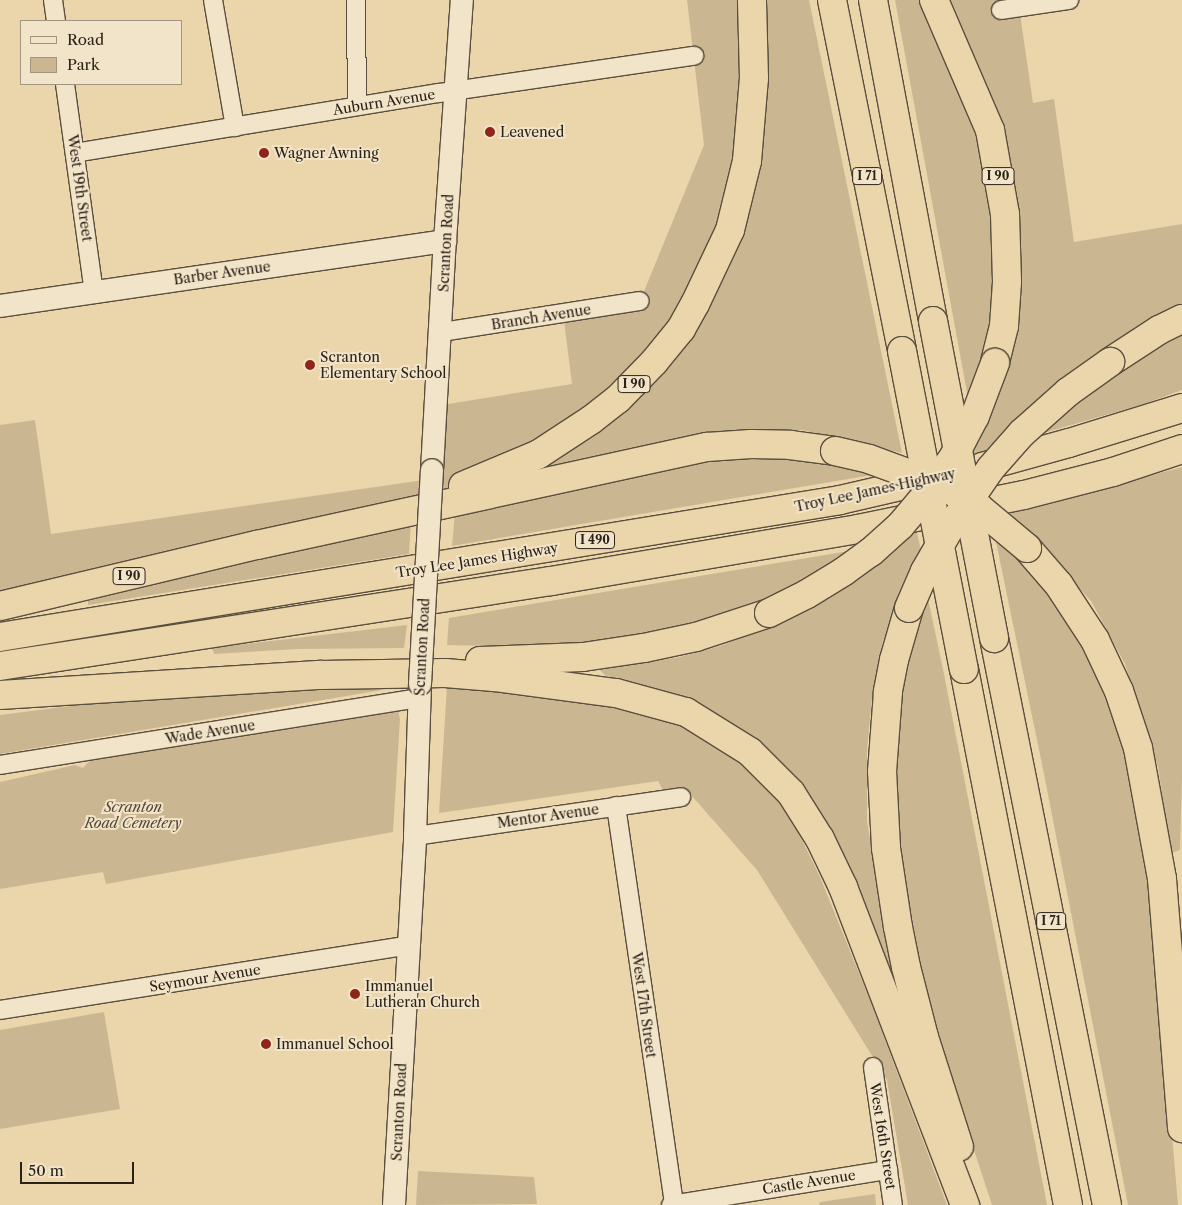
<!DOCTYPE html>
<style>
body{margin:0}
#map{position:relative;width:1182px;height:1205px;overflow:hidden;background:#ebd6ab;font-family:"Libre Caslon Text",serif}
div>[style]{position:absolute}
.green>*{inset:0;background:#cab792}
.roads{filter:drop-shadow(1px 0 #5a4e3e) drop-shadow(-1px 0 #5a4e3e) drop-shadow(0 1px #5a4e3e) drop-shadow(0 -1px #5a4e3e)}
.minor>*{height:18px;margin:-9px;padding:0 9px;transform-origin:9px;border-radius:9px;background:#f2e4c8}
.tertiary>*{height:22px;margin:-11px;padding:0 11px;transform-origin:11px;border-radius:11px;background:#f2e4c8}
.motorway>*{height:28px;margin:-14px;padding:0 14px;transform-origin:14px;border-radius:14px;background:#ebd6ab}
.bridges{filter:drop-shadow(1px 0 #5a4e3e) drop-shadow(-1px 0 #5a4e3e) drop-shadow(0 1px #5a4e3e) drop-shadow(0 -1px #5a4e3e)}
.tertiary-bridge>*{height:22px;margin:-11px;padding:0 11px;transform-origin:11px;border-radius:11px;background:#f2e4c8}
.motorway-bridge>*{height:28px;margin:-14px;padding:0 14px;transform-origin:14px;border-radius:14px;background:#ebd6ab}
.dots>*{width:14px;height:14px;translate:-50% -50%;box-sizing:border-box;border:2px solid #f2e4c8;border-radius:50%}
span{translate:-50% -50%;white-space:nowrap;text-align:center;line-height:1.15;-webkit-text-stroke:4px #f2e4c8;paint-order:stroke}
.shield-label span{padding:1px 4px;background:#f2e4c8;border:1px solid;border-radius:4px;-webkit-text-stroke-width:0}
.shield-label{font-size:12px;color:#2a2119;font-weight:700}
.street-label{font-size:14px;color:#2a2119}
.poi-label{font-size:14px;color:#2a2119}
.left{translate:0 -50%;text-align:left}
.park-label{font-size:14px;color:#524637;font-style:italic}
.legend{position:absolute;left:20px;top:20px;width:162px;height:65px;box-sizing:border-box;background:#f2e4c8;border:1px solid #a29682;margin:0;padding:6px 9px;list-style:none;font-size:15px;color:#2a2119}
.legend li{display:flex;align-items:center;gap:10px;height:25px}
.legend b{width:25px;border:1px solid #a29682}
.scale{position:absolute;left:20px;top:1162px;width:114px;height:22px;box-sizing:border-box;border:2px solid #2a2119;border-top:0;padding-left:6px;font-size:15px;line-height:18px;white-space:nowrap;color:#2a2119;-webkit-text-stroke:4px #f2e4c8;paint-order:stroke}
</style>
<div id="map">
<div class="green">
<div style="clip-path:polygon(687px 0,752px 0,737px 207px,638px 380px,452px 490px,0 606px,0 425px,35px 420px,51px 534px,431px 479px,436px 406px,572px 384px,563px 313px,640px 301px,704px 145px)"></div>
<div style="clip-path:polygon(762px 0,809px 0,902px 453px,802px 430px,756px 430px,522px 476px,702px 317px,727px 270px,744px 222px)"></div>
<div style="clip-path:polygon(895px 0,923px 0,977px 125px,994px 196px,995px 310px,977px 378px,968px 398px)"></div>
<div style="clip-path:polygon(934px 0,998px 0,1001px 10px,1019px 7px,1033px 103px,1054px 99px,1074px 242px,1182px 224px,1182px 319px,959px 472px,985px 392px,1005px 214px)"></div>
<div style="clip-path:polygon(1182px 330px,1182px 390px,1144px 404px,1040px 434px,1084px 396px)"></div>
<div style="clip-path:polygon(714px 456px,822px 458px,878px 474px,452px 546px,455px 513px)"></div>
<div style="clip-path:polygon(1182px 467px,1182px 778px,1180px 850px,1171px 853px,1158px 767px,1125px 664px,1091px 601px,1010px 513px)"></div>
<div style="clip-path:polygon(411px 522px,409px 554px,88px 605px,88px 601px)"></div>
<div style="clip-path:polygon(916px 529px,921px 550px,898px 597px,894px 618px,883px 641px,872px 697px,867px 750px,867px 821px,893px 978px,835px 835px,803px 791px,632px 686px,605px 675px,600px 670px,680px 657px,720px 646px,777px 624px,819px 604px,862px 577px,891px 555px)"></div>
<div style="clip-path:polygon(995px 537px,1025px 558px,1094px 656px,1126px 741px,1146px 829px,1178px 1205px,1128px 1205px,1043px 769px)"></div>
<div style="clip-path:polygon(855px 550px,822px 574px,732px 616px,632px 637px,576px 644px,533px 647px,447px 645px,449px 618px)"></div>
<div style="clip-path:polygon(927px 594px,943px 669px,1047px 1205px,992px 1205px,936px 1034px,919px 973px,896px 830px,894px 770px,896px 725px,906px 664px)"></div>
<div style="clip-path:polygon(407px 625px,404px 648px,298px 649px,214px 654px,212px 648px)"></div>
<div style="clip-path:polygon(447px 686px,584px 698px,681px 723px,721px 746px,758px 776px,790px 815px,820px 877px,872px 1005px,947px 1205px,908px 1205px,887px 1080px,757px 870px,684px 787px,663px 790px,658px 781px,439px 813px)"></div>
<div style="clip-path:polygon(400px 687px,0 754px,0 715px,163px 694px)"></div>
<div style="clip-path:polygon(398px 710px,400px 719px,393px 832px,106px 884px,103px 872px,0 889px,0 782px,75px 765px,83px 768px,92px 758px)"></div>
<div style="clip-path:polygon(104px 1012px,120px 1109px,0 1129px,0 1030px)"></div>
<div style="clip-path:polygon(418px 1171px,534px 1177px,537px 1204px,416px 1205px)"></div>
<div style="clip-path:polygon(875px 1194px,876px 1205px,819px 1205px,820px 1202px)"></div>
</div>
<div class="roads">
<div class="minor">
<div style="left:53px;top:0;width:21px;rotate:82deg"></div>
<div style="left:213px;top:0;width:129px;rotate:80.2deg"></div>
<div style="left:356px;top:0;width:106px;rotate:89.5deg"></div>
<div style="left:1001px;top:10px;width:69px;rotate:-8.4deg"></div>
<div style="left:65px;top:84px;width:210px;rotate:82.1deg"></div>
<div style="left:75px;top:153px;width:369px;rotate:-9.4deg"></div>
<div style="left:439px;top:93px;width:258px;rotate:-8.3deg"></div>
<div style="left:442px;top:332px;width:200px;rotate:-8.9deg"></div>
<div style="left:0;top:765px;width:424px;rotate:-9.1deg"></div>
<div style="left:616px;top:806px;width:402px;rotate:81.7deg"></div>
<div style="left:415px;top:836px;width:269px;rotate:-8.3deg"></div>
<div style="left:0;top:1010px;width:414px;rotate:-9deg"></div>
<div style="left:873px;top:1067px;width:139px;rotate:81.8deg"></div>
<div style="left:671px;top:1205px;width:220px;rotate:-9.2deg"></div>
</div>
<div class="tertiary">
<div style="left:0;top:306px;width:450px;rotate:-8.3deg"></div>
<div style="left:432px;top:470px;width:229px;rotate:-86.8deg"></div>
<div style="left:445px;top:241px;width:242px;rotate:-86deg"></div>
<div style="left:394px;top:1205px;width:370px;rotate:-86.7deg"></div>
<div style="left:415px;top:836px;width:152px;rotate:-88.1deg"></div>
</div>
<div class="motorway">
<div style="left:832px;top:0;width:358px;rotate:78.7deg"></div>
<div style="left:873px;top:0;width:327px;rotate:79.4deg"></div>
<div style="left:934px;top:0;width:142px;rotate:66.7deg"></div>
<div style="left:990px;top:130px;width:85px;rotate:79.9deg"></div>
<div style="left:1005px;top:214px;width:68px;rotate:88.3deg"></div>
<div style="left:1007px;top:282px;width:44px;rotate:93.9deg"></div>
<div style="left:1004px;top:326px;width:38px;rotate:104deg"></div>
<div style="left:1110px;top:362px;width:59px;rotate:-33.1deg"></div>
<div style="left:1159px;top:330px;width:25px;rotate:-26deg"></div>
<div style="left:982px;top:467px;width:90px;rotate:-15.4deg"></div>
<div style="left:1069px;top:443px;width:118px;rotate:-17.2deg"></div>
<div style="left:463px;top:486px;width:82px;rotate:-22.8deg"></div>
<div style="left:539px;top:454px;width:62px;rotate:-33.2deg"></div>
<div style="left:591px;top:420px;width:34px;rotate:-38deg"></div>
<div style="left:618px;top:399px;width:52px;rotate:-45.8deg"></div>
<div style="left:654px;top:362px;width:43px;rotate:-50.7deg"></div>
<div style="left:681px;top:329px;width:29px;rotate:-61deg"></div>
<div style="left:695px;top:304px;width:82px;rotate:-64.7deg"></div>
<div style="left:730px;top:230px;width:71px;rotate:-76.2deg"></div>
<div style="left:747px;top:161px;width:83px;rotate:-85.2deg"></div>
<div style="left:754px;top:78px;width:78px;rotate:-91.5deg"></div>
<div style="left:1027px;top:548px;width:49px;rotate:49.1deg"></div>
<div style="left:1059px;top:585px;width:66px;rotate:56.8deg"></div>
<div style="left:1095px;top:640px;width:56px;rotate:64.8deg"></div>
<div style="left:1119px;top:691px;width:60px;rotate:71.6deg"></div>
<div style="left:1138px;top:748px;width:133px;rotate:79.6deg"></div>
<div style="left:1162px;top:879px;width:250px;rotate:85.4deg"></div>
<div style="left:0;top:606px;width:264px;rotate:-13.4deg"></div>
<div style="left:257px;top:545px;width:461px;rotate:-12.3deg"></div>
<div style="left:707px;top:447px;width:44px;rotate:-3.9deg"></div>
<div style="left:751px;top:444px;width:39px;rotate:1deg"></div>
<div style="left:790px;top:445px;width:45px;rotate:7.6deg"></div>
<div style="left:909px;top:608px;width:54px;rotate:106.1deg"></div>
<div style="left:894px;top:660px;width:33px;rotate:101deg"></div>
<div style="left:888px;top:692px;width:79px;rotate:94.3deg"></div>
<div style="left:882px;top:771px;width:77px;rotate:87deg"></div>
<div style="left:886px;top:848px;width:80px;rotate:81.4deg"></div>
<div style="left:898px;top:927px;width:41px;rotate:78.7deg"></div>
<div style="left:906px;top:967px;width:72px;rotate:75.6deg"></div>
<div style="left:924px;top:1037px;width:115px;rotate:72.3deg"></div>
<div style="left:0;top:637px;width:851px;rotate:-9.26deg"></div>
<div style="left:840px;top:500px;width:103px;rotate:-13deg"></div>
<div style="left:994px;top:638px;width:578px;rotate:78.73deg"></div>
<div style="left:480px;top:661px;width:103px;rotate:-2.2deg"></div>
<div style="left:583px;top:657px;width:62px;rotate:-8.4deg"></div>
<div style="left:644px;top:648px;width:53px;rotate:-11.9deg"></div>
<div style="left:696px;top:637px;width:77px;rotate:-18.2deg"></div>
<div style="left:0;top:666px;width:558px;rotate:-8.77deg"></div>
<div style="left:551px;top:581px;width:311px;rotate:-9.6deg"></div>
<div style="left:858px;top:529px;width:169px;rotate:-11.6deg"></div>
<div style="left:1024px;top:495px;width:92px;rotate:-14.5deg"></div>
<div style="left:1113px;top:472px;width:73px;rotate:-18.4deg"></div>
<div style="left:964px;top:669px;width:546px;rotate:79.02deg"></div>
<div style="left:0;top:695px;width:322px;rotate:-3.6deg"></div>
<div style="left:321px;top:675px;width:124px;rotate:-0.9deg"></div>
<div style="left:445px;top:673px;width:49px;rotate:4.7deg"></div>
<div style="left:494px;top:677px;width:123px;rotate:7.5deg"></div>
<div style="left:616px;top:693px;width:73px;rotate:15.2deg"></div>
<div style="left:686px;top:712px;width:75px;rotate:32deg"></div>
<div style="left:750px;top:752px;width:58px;rotate:45deg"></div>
<div style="left:791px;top:793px;width:54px;rotate:57.8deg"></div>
<div style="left:820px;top:839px;width:53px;rotate:64.4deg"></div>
<div style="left:843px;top:887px;width:341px;rotate:69deg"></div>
</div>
</div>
<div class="bridges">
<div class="tertiary-bridge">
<div style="left:420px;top:684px;width:214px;rotate:-86.8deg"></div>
</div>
<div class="motorway-bridge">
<div style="left:933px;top:321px;width:323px;rotate:79.1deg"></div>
<div style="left:902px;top:351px;width:324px;rotate:79deg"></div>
<div style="left:835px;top:451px;width:35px;rotate:13deg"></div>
<div style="left:869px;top:459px;width:81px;rotate:20.2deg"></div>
<div style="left:945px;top:487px;width:39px;rotate:31deg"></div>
<div style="left:978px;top:507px;width:64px;rotate:39.9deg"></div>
<div style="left:909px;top:608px;width:40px;rotate:-66.6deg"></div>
<div style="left:925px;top:571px;width:52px;rotate:-60deg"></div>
<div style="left:951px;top:526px;width:70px;rotate:-55.4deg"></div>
<div style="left:991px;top:468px;width:47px;rotate:-48.5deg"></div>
<div style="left:1022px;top:433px;width:62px;rotate:-41.7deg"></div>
<div style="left:1068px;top:392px;width:52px;rotate:-35.5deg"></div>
<div style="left:769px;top:613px;width:42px;rotate:-26.6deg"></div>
<div style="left:807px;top:594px;width:42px;rotate:-31.4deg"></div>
<div style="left:843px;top:572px;width:34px;rotate:-36deg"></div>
<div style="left:871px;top:552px;width:39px;rotate:-42deg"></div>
<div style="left:900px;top:526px;width:39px;rotate:-50deg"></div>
<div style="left:925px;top:496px;width:47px;rotate:-53.6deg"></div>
<div style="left:953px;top:458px;width:47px;rotate:-62.4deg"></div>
<div style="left:975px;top:416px;width:57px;rotate:-69.3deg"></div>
</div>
</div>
<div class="dots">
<div style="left:490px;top:132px;background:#8f2418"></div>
<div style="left:264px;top:153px;background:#8f2418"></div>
<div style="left:310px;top:365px;background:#8f2418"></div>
<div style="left:355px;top:994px;background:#8f2418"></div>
<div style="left:266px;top:1044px;background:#8f2418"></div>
</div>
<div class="shield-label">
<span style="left:867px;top:176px">I 71</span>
<span style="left:998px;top:176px">I 90</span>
<span style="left:634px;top:384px">I 90</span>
<span style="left:595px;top:540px">I 490</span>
<span style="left:129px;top:576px">I 90</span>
<span style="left:1051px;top:921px">I 71</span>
</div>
<div class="street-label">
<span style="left:384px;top:102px;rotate:-9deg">Auburn Avenue</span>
<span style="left:80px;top:188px;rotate:82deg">West 19th Street</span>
<span style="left:446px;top:243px;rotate:-87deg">Scranton Road</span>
<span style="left:222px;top:273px;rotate:-8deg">Barber Avenue</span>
<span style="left:541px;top:317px;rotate:-9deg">Branch Avenue</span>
<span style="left:875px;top:490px;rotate:-12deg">Troy Lee James Highway</span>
<span style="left:477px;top:560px;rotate:-9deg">Troy Lee James Highway</span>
<span style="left:422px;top:647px;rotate:-87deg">Scranton Road</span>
<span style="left:210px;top:732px;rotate:-9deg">Wade Avenue</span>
<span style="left:548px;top:816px;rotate:-8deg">Mentor Avenue</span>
<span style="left:205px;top:978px;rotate:-9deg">Seymour Avenue</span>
<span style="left:644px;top:1005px;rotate:82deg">West 17th Street</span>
<span style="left:399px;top:1112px;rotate:-87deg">Scranton Road</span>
<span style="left:883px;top:1136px;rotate:81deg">West 16th Street</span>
<span style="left:809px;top:1182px;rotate:-9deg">Castle Avenue</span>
</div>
<div class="poi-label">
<span class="left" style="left:500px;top:132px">Leavened</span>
<span class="left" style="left:274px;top:153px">Wagner Awning</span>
<span class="left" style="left:320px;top:365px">Scranton<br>Elementary School</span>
<span class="left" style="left:365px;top:994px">Immanuel<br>Lutheran Church</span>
<span class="left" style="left:276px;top:1044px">Immanuel School</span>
</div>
<div class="park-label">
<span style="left:133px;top:815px">Scranton<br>Road Cemetery</span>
</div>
<ul class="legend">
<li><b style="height:6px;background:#f2e4c8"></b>Road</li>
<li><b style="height:14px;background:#cab792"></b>Park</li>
</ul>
<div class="scale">50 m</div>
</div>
